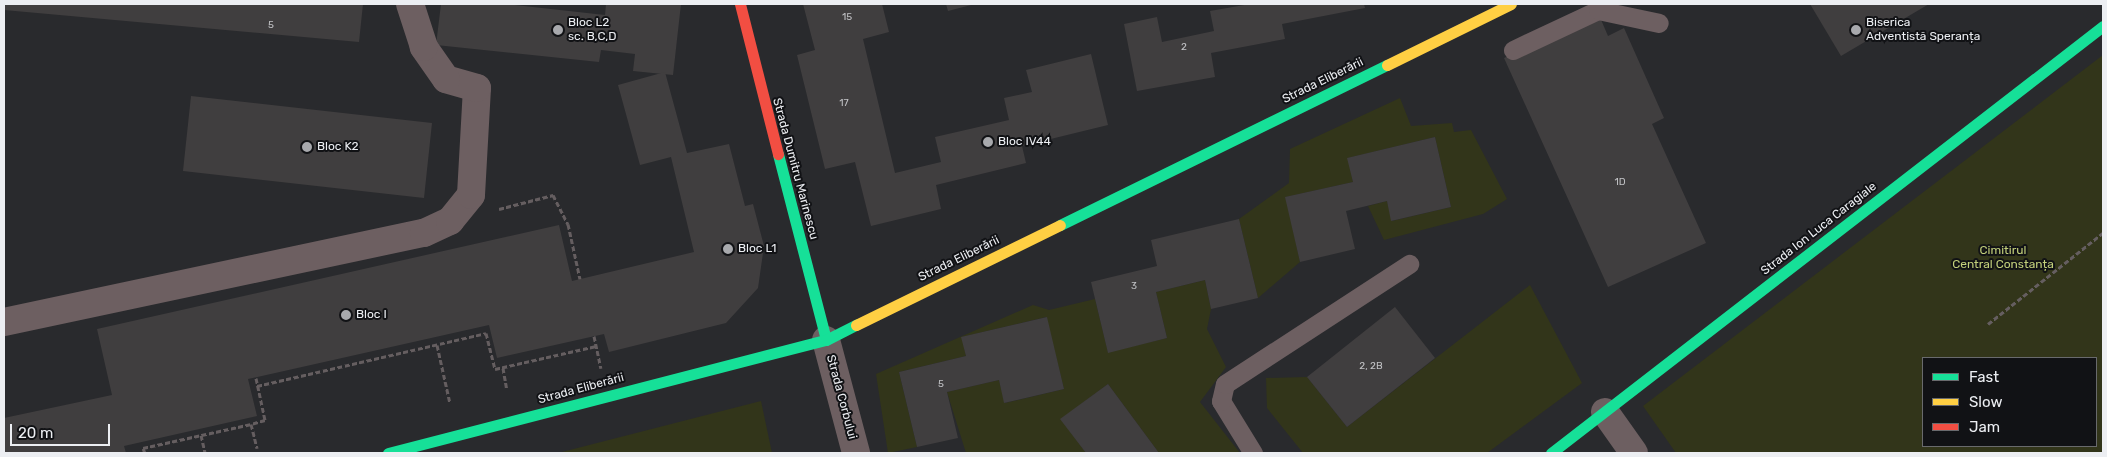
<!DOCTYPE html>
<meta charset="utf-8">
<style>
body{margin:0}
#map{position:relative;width:2107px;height:457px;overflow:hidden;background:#292a2d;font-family:Rubik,sans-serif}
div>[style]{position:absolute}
.green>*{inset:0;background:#32351a}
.building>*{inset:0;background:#403e3f}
.path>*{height:3px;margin-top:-1.5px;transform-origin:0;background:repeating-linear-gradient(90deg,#655e60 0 5px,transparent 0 7.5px)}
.lane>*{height:19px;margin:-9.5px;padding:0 9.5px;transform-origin:9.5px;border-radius:9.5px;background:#6d5f61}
.street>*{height:28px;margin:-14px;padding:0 14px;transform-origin:14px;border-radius:14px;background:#6d5f61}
.fast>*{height:11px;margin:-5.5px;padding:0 5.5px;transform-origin:5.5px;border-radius:5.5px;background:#16e098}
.slow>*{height:11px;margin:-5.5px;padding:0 5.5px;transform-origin:5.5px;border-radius:5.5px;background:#ffcf43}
.jam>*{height:11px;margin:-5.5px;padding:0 5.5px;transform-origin:5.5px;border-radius:5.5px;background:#f24e42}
.dots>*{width:14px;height:14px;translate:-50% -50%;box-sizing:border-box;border:2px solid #111215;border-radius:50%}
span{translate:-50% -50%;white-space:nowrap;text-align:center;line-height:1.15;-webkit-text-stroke:4px #111215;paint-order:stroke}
.number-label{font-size:10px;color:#c1c2c5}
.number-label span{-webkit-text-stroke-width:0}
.poi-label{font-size:12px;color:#eceef2}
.left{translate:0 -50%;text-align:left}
.street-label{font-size:12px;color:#eceef2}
.park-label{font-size:12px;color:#c3d07b}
.frame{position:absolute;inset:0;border:5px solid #eceef2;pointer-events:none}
.legend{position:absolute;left:1922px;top:357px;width:175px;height:90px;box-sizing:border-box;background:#111215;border:1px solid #696a6d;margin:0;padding:6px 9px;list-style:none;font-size:15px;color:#eceef2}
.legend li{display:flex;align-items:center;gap:10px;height:25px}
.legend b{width:25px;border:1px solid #696a6d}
.scale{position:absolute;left:10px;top:424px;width:100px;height:22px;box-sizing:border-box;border:2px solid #eceef2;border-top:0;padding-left:6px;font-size:15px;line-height:18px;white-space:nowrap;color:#eceef2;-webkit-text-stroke:4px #111215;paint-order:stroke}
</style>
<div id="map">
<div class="green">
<div style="clip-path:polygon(evenodd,2103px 55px,2103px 453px,1676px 453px,1643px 406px,2103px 55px,2096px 358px,2096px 446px,1923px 446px,1923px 358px,2096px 358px)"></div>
<div style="clip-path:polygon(1400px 98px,1411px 126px,1452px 123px,1454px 132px,1471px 130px,1507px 199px,1483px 214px,1384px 240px,1368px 206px,1387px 201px,1392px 221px,1451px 207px,1435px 137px,1348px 158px,1353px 182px,1286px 197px,1300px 262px,1258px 298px,1239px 219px,1289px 183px,1290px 149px)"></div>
<div style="clip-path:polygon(1205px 280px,1211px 309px,1207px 329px,1226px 367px,1200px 402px,1240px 453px,1159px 453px,1108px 384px,1061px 419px,1086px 453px,966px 453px,947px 392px,999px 380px,1005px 403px,1064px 389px,1046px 317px,962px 337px,966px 356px,899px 372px,917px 447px,888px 453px,876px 374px,1033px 305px,1049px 310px,1095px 299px,1108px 352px,1167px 338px,1156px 292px)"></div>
<div style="clip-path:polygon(1530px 285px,1582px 383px,1487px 453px,1303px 453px,1267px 408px,1266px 378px,1307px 377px,1347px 427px)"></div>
<div style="clip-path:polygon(761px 401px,772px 453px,558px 453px)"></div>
</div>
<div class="building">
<div style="clip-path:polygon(4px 4px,363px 4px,359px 42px,4px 10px)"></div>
<div style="clip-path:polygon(441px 4px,505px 4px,605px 15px,606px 4px,681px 4px,673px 75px,633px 71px,635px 54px,601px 50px,599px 62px,436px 45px)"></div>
<div style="clip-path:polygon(803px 4px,882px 4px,889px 32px,863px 39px,895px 173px,941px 162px,935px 137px,1009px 120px,1004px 98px,1032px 92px,1026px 70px,1091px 54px,1108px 125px,1022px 146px,1026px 163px,936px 185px,941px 209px,871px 226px,855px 162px,825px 169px,797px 55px,815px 50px)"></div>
<div style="clip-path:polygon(946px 4px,975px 4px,948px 11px)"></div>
<div style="clip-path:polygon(1250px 4px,1364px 4px,1365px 8px,1282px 24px,1285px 39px,1211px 53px,1215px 77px,1137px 91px,1124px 24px,1157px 17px,1162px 42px,1214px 31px,1210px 11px)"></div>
<div style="clip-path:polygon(1810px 4px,1929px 4px,1841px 56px)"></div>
<div style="clip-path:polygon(1599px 15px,1608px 36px,1624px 28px,1664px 118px,1652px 124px,1706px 243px,1608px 287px,1504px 58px)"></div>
<div style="clip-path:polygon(665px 72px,687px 153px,729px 144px,745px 206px,753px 204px,764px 246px,758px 288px,726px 323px,609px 352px,604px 334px,497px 358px,489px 325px,248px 379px,257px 416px,124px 446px,126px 453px,4px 453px,4px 418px,112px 395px,97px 329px,559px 225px,572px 281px,694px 252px,671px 157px,640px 165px,618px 85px)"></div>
<div style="clip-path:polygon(191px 96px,432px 123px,424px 198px,183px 171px)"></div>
<div style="clip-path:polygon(1435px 137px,1451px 207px,1391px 221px,1387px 201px,1346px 211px,1355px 249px,1300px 262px,1285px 197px,1353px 182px,1347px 158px)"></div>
<div style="clip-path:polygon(1239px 219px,1258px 298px,1211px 309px,1205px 280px,1156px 292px,1167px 338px,1108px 353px,1091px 282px,1157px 266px,1151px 240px)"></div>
<div style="clip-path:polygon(1395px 307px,1435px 358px,1347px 427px,1307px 377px)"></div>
<div style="clip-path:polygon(1047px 317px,1064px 389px,1004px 403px,999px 380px,947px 392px,958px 438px,917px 447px,899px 372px,966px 356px,961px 337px)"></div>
<div style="clip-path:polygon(1108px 384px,1159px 453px,1086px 453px,1060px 419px)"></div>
</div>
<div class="path">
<div style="left:499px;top:209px;width:56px;rotate:-14.5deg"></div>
<div style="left:553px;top:195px;width:33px;rotate:63deg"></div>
<div style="left:568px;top:224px;width:56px;rotate:77.7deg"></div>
<div style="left:1988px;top:324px;width:147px;rotate:-38.4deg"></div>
<div style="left:594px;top:336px;width:33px;rotate:78deg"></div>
<div style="left:437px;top:345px;width:59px;rotate:77.4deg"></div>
<div style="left:503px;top:368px;width:22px;rotate:80deg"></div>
<div style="left:256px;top:378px;width:43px;rotate:77.9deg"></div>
<div style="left:265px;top:420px;width:15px;rotate:164deg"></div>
<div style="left:251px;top:424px;width:25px;rotate:76deg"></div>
<div style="left:257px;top:386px;width:235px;rotate:-13deg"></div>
<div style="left:486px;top:333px;width:37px;rotate:76deg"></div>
<div style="left:495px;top:369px;width:104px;rotate:-12.8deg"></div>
<div style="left:201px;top:435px;width:18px;rotate:77deg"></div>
<div style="left:145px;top:453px;width:5px;rotate:-112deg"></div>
<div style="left:143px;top:448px;width:111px;rotate:-12.5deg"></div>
</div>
<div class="lane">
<div style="left:1513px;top:50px;width:94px;rotate:-25.2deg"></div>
<div style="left:1598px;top:10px;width:62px;rotate:12deg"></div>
<div style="left:1253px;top:453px;width:61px;rotate:-121.6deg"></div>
<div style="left:1221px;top:401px;width:17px;rotate:-77deg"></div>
<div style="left:1225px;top:384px;width:220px;rotate:-33.1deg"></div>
</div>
<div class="street">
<div style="left:4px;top:322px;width:429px;rotate:-12deg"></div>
<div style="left:424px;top:233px;width:29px;rotate:-25deg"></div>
<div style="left:450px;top:221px;width:33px;rotate:-51deg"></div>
<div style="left:471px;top:195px;width:107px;rotate:-86.8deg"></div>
<div style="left:477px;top:88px;width:32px;rotate:-164deg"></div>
<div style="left:446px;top:79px;width:39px;rotate:-125deg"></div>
<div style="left:424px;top:47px;width:45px;rotate:-108deg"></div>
<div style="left:826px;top:340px;width:117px;rotate:75.1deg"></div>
<div style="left:1605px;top:412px;width:50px;rotate:54.7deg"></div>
</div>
<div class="fast">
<div style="left:778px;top:154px;width:192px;rotate:75.5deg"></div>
<div style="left:1060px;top:225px;width:364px;rotate:-26.1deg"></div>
<div style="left:388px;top:453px;width:452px;rotate:-14.5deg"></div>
<div style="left:826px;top:340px;width:34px;rotate:-27deg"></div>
<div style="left:1551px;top:453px;width:698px;rotate:-37.72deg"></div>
</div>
<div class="slow">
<div style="left:1387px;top:65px;width:138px;rotate:-26.2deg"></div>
<div style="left:856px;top:325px;width:227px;rotate:-26.1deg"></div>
</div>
<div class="jam">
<div style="left:740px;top:4px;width:155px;rotate:75.8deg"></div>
</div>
<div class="dots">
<div style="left:558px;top:30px;background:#a8a9ad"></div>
<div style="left:1856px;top:30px;background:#a8a9ad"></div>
<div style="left:988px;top:142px;background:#a8a9ad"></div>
<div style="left:307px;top:147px;background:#a8a9ad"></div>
<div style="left:728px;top:249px;background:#a8a9ad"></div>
<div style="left:346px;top:315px;background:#a8a9ad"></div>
</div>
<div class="number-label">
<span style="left:847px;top:18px">15</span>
<span style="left:271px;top:26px">5</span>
<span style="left:1184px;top:48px">2</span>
<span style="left:844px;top:104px">17</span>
<span style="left:1620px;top:183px">1D</span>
<span style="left:1134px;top:287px">3</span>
<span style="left:1371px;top:367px">2, 2B</span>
<span style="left:941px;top:385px">5</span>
</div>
<div class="poi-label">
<span class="left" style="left:568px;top:30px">Bloc L2<br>sc. B,C,D</span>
<span class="left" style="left:1866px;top:30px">Biserica<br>Adventistă Speranța</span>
<span class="left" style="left:998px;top:142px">Bloc IV44</span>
<span class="left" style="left:317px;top:147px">Bloc K2</span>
<span class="left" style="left:738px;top:249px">Bloc L1</span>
<span class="left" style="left:356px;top:315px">Bloc I</span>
</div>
<div class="street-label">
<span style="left:1323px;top:81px;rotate:-26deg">Strada Eliberării</span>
<span style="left:795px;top:169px;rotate:75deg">Strada Dumitru Marinescu</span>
<span style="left:1819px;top:229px;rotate:-38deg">Strada Ion Luca Caragiale</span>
<span style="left:959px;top:259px;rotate:-26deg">Strada Eliberării</span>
<span style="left:581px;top:389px;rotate:-15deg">Strada Eliberării</span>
<span style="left:841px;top:397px;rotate:75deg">Strada Corbului</span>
</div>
<div class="park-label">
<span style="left:2003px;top:258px">Cimitirul<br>Central Constanța</span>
</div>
<div class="frame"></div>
<ul class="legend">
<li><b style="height:6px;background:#16e098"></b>Fast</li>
<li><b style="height:6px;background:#ffcf43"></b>Slow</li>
<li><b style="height:6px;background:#f24e42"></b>Jam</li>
</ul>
<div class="scale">20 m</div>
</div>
